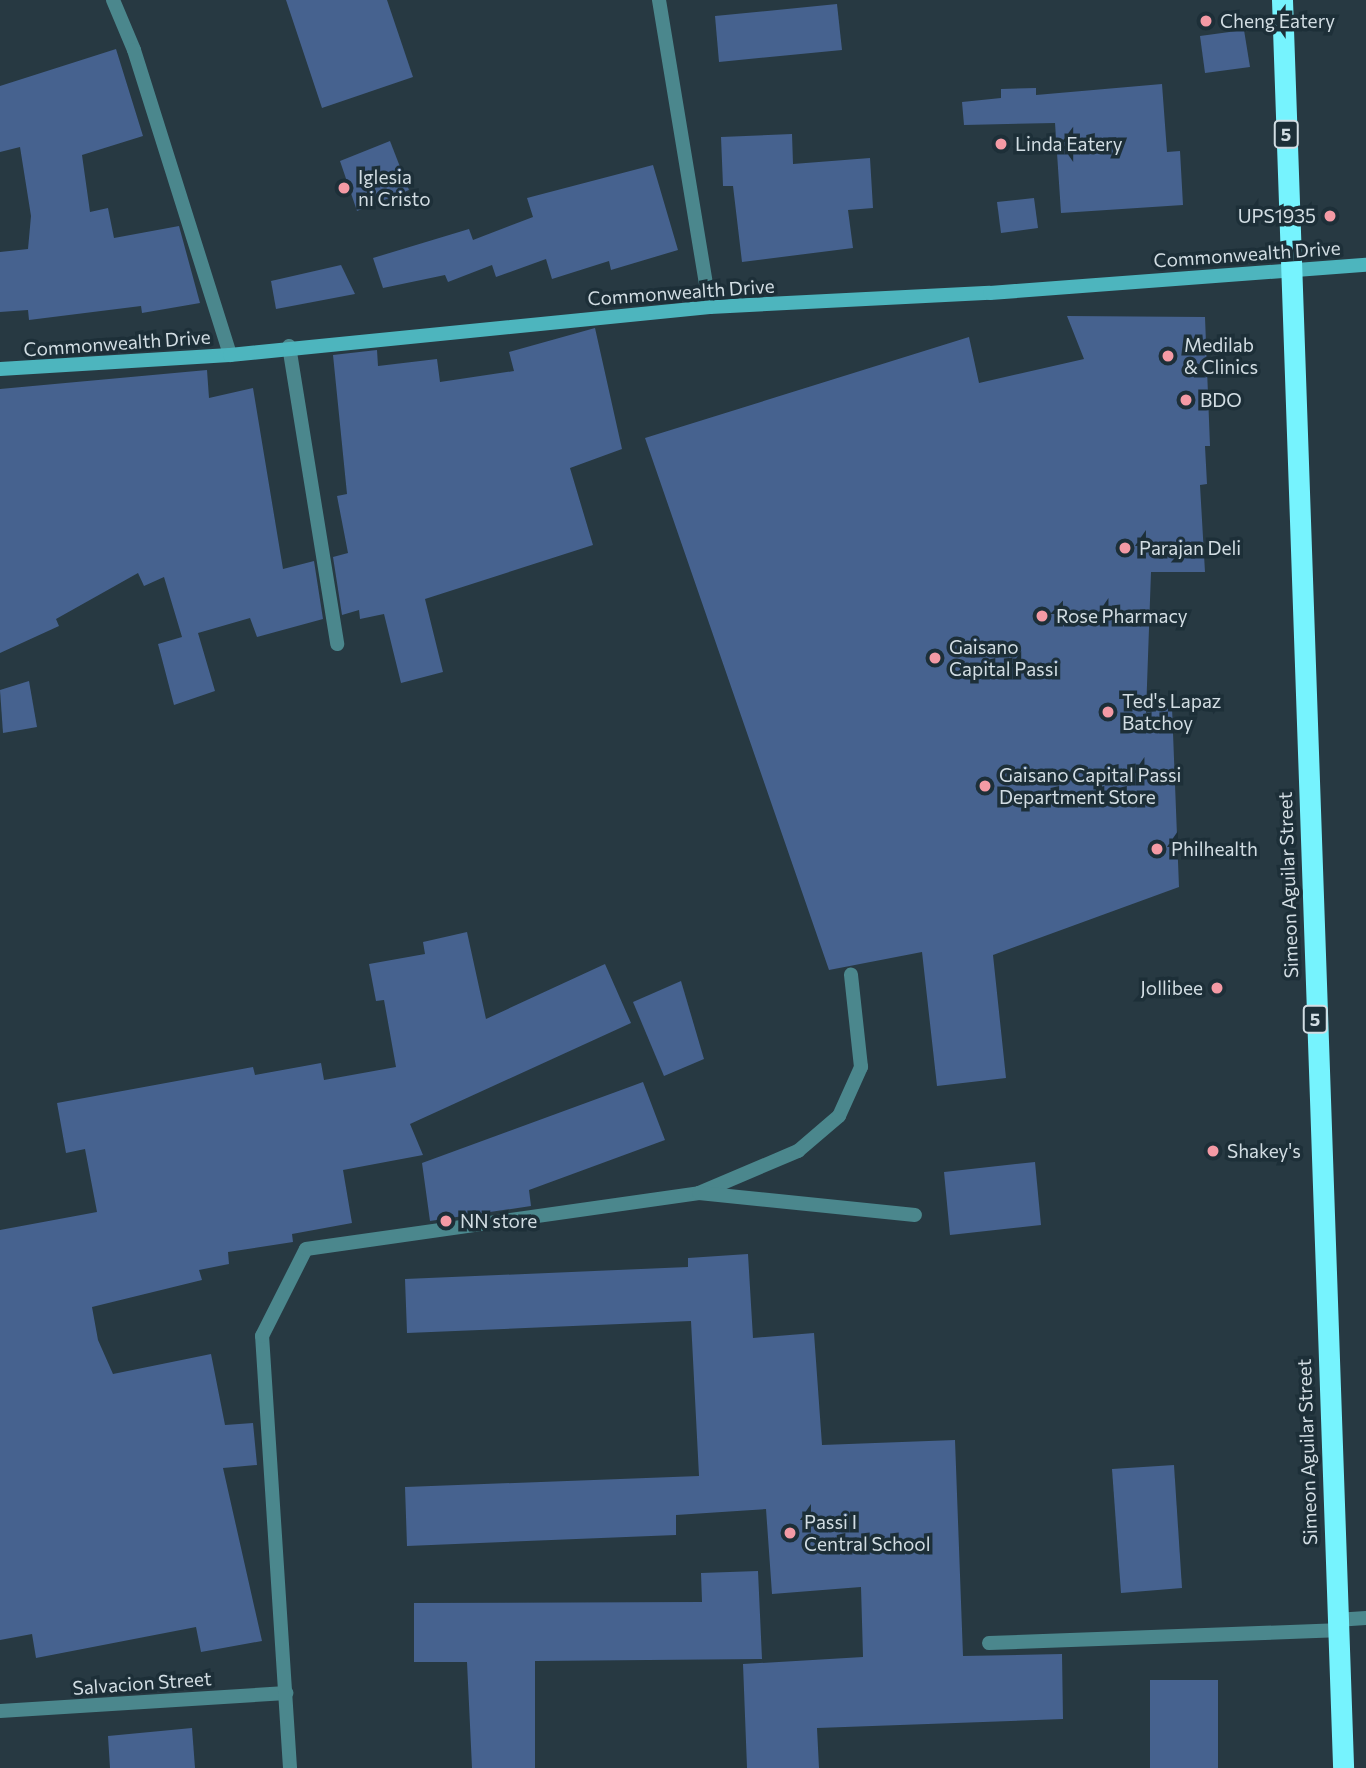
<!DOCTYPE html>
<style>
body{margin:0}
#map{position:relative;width:1366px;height:1768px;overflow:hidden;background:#273942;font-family:Commissioner,sans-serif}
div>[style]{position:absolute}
.building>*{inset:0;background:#46628f}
.lane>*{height:14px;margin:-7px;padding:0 7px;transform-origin:7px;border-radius:7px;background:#4b878d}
.street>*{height:14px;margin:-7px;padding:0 7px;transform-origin:7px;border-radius:7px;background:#4b878d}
.secondary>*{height:14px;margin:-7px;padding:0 7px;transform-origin:7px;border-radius:7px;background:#4db5be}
.highway>*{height:21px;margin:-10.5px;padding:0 10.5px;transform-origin:10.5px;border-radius:10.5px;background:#76f3fe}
.dots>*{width:19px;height:19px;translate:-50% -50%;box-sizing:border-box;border:4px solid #1d2f38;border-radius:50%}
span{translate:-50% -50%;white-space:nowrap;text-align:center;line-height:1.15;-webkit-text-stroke:7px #1d2f38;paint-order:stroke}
.shield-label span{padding:2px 5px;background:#1d2f38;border:2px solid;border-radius:5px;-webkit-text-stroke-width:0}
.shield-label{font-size:18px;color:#d2dde3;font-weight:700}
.poi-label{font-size:19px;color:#d2dde3}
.left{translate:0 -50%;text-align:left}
.right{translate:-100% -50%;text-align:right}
.street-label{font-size:19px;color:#d2dde3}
</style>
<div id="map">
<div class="building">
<div style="clip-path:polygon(286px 0,387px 0,413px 77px,322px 108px)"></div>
<div style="clip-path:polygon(837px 4px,842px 50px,719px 62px,715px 16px)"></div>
<div style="clip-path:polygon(1244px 30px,1250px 67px,1205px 73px,1200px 36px)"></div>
<div style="clip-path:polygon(116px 49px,143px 136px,82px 155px,90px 212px,108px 208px,114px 238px,179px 226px,200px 303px,142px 313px,141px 306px,29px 320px,28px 310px,0 312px,0 252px,28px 249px,31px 216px,20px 147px,0 152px,0 86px)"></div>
<div style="clip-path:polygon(1162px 84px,1167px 152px,1180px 151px,1183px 205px,1061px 213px,1055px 123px,964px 125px,962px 102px,1001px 98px,1001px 89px,1036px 88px,1036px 95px)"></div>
<div style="clip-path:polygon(792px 134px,793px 164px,870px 158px,873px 208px,848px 210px,853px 248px,742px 262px,733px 186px,723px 186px,721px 137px)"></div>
<div style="clip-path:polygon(390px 141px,409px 190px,357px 211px,340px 161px)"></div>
<div style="clip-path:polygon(653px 165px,678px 250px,611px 270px,609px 261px,552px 279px,546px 259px,496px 277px,492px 265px,448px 282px,445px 275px,383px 288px,373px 258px,469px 229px,473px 240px,533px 217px,527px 198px)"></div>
<div style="clip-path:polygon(1034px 198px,1038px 228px,1001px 233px,997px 202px)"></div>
<div style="clip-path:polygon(341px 265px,355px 294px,276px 309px,271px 281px)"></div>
<div style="clip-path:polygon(1067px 316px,1205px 317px,1210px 446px,1205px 446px,1207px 484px,1200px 485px,1205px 572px,1151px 572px,1146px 713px,1172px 707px,1179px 887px,993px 955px,1006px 1078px,937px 1086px,922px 952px,829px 970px,645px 438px,969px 337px,979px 383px,1084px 359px)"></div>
<div style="clip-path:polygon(595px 328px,622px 449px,570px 468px,593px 545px,425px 599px,443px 672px,401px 683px,384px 614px,360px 619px,359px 610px,342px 615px,333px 557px,348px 553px,337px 496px,347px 494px,333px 355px,377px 350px,378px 366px,437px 359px,440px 382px,514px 371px,509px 352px)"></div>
<div style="clip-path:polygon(207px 370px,209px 398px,253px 388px,283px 569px,314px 561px,323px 619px,257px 637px,250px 618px,198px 633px,215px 691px,174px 705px,158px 644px,182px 637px,164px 577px,144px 586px,138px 573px,56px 619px,59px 626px,0 653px,0 389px)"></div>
<div style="clip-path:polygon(29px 681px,37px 727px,3px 733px,0 690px)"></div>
<div style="clip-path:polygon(467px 932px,486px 1019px,605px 964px,631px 1023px,410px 1124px,423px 1155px,343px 1170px,352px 1223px,292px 1234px,293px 1242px,228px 1252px,229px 1264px,199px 1270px,202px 1280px,92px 1307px,98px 1340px,113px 1374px,211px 1354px,225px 1425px,253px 1423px,257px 1465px,223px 1468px,262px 1641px,201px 1652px,196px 1627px,36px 1658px,32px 1634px,0 1640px,0 1230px,97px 1212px,85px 1149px,66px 1153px,57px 1103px,253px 1067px,255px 1075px,321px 1063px,324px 1080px,396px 1067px,384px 1000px,376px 1001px,369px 964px,425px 954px,423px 942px)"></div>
<div style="clip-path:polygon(681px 981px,704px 1059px,664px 1076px,633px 1002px)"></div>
<div style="clip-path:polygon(643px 1082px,665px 1140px,529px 1190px,531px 1206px,430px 1221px,422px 1163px)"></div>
<div style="clip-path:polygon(1035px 1162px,1041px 1225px,950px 1235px,944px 1172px)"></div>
<div style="clip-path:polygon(748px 1254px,753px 1338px,814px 1333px,822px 1445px,955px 1440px,963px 1656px,1062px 1654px,1063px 1719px,817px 1728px,819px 1768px,747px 1768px,743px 1664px,863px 1657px,861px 1587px,772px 1594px,766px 1509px,676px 1515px,676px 1535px,407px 1546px,405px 1487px,699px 1476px,691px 1321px,407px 1333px,405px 1279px,688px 1267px,688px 1258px)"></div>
<div style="clip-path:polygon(1174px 1465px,1182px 1588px,1121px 1593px,1112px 1469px)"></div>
<div style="clip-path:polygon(758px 1571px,762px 1659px,535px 1661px,535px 1768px,472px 1768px,467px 1662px,414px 1662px,414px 1603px,702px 1602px,701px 1573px)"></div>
<div style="clip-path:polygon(1150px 1680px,1218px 1680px,1218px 1768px,1150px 1768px)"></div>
<div style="clip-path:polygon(192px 1728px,195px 1768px,110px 1768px,108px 1736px)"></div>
</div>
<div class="lane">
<div style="left:699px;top:1193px;width:108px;rotate:-23deg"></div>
<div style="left:798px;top:1151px;width:54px;rotate:-40.5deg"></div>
<div style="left:839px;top:1116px;width:54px;rotate:-65.8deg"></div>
<div style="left:861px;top:1067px;width:93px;rotate:-96.2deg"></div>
<div style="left:989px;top:1643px;width:347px;rotate:-2.1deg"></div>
</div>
<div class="street">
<div style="left:113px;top:0;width:54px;rotate:67.2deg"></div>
<div style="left:134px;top:50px;width:320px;rotate:72.5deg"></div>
<div style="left:659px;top:0;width:311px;rotate:80.6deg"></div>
<div style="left:289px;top:346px;width:302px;rotate:80.8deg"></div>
<div style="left:1336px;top:1620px;width:30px;rotate:-4deg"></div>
<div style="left:0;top:1711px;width:287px;rotate:-3.6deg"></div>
<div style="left:290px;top:1768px;width:433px;rotate:-93.7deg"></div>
<div style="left:262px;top:1336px;width:97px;rotate:-63.2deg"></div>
<div style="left:306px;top:1249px;width:397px;rotate:-8.1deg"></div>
<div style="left:699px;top:1193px;width:217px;rotate:5.8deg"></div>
</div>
<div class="secondary">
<div style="left:0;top:369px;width:230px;rotate:-3.5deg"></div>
<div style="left:230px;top:355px;width:482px;rotate:-5.7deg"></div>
<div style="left:710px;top:307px;width:280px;rotate:-2.9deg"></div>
<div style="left:990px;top:293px;width:377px;rotate:-4.3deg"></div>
</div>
<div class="highway">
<div style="left:1282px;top:0;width:1769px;rotate:88.02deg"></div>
</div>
<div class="dots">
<div style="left:1206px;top:21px;background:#f49aa5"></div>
<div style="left:1001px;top:144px;background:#f49aa5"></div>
<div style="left:344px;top:188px;background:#f49aa5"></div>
<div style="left:1330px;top:216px;background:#f49aa5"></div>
<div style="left:1168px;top:356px;background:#f49aa5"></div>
<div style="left:1186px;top:400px;background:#f49aa5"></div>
<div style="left:1125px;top:548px;background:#f49aa5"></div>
<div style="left:1042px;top:616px;background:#f49aa5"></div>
<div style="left:935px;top:658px;background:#f49aa5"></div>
<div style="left:1108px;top:712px;background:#f49aa5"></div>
<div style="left:985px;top:786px;background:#f49aa5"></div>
<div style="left:1157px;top:849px;background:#f49aa5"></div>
<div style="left:1217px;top:988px;background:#f49aa5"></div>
<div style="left:1213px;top:1151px;background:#f49aa5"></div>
<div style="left:446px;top:1221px;background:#f49aa5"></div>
<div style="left:790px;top:1533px;background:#f49aa5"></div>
</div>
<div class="shield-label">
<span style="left:1286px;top:134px">5</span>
<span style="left:1315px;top:1019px">5</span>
</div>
<div class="poi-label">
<span class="left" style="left:1220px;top:21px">Cheng Eatery</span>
<span class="left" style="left:1015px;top:144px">Linda Eatery</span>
<span class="left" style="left:358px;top:188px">Iglesia<br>ni Cristo</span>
<span class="right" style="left:1316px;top:216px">UPS1935</span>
<span class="left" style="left:1184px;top:356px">Medilab<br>&amp; Clinics</span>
<span class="left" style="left:1200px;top:400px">BDO</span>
<span class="left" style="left:1139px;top:548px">Parajan Deli</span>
<span class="left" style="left:1056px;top:616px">Rose Pharmacy</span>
<span class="left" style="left:949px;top:658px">Gaisano<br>Capital Passi</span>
<span class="left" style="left:1122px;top:712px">Ted's Lapaz<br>Batchoy</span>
<span class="left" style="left:999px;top:786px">Gaisano Capital Passi<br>Department Store</span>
<span class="left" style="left:1171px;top:849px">Philhealth</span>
<span class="right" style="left:1203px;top:988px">Jollibee</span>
<span class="left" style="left:1227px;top:1151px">Shakey's</span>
<span class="left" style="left:460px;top:1221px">NN store</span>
<span class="left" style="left:804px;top:1533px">Passi I<br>Central School</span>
</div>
<div class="street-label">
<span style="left:1247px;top:254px;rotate:-4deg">Commonwealth Drive</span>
<span style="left:681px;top:292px;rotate:-4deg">Commonwealth Drive</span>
<span style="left:117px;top:343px;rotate:-4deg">Commonwealth Drive</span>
<span style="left:1288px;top:885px;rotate:-92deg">Simeon Aguilar Street</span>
<span style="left:1307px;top:1452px;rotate:-92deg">Simeon Aguilar Street</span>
<span style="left:142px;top:1683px;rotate:-4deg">Salvacion Street</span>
</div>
</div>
